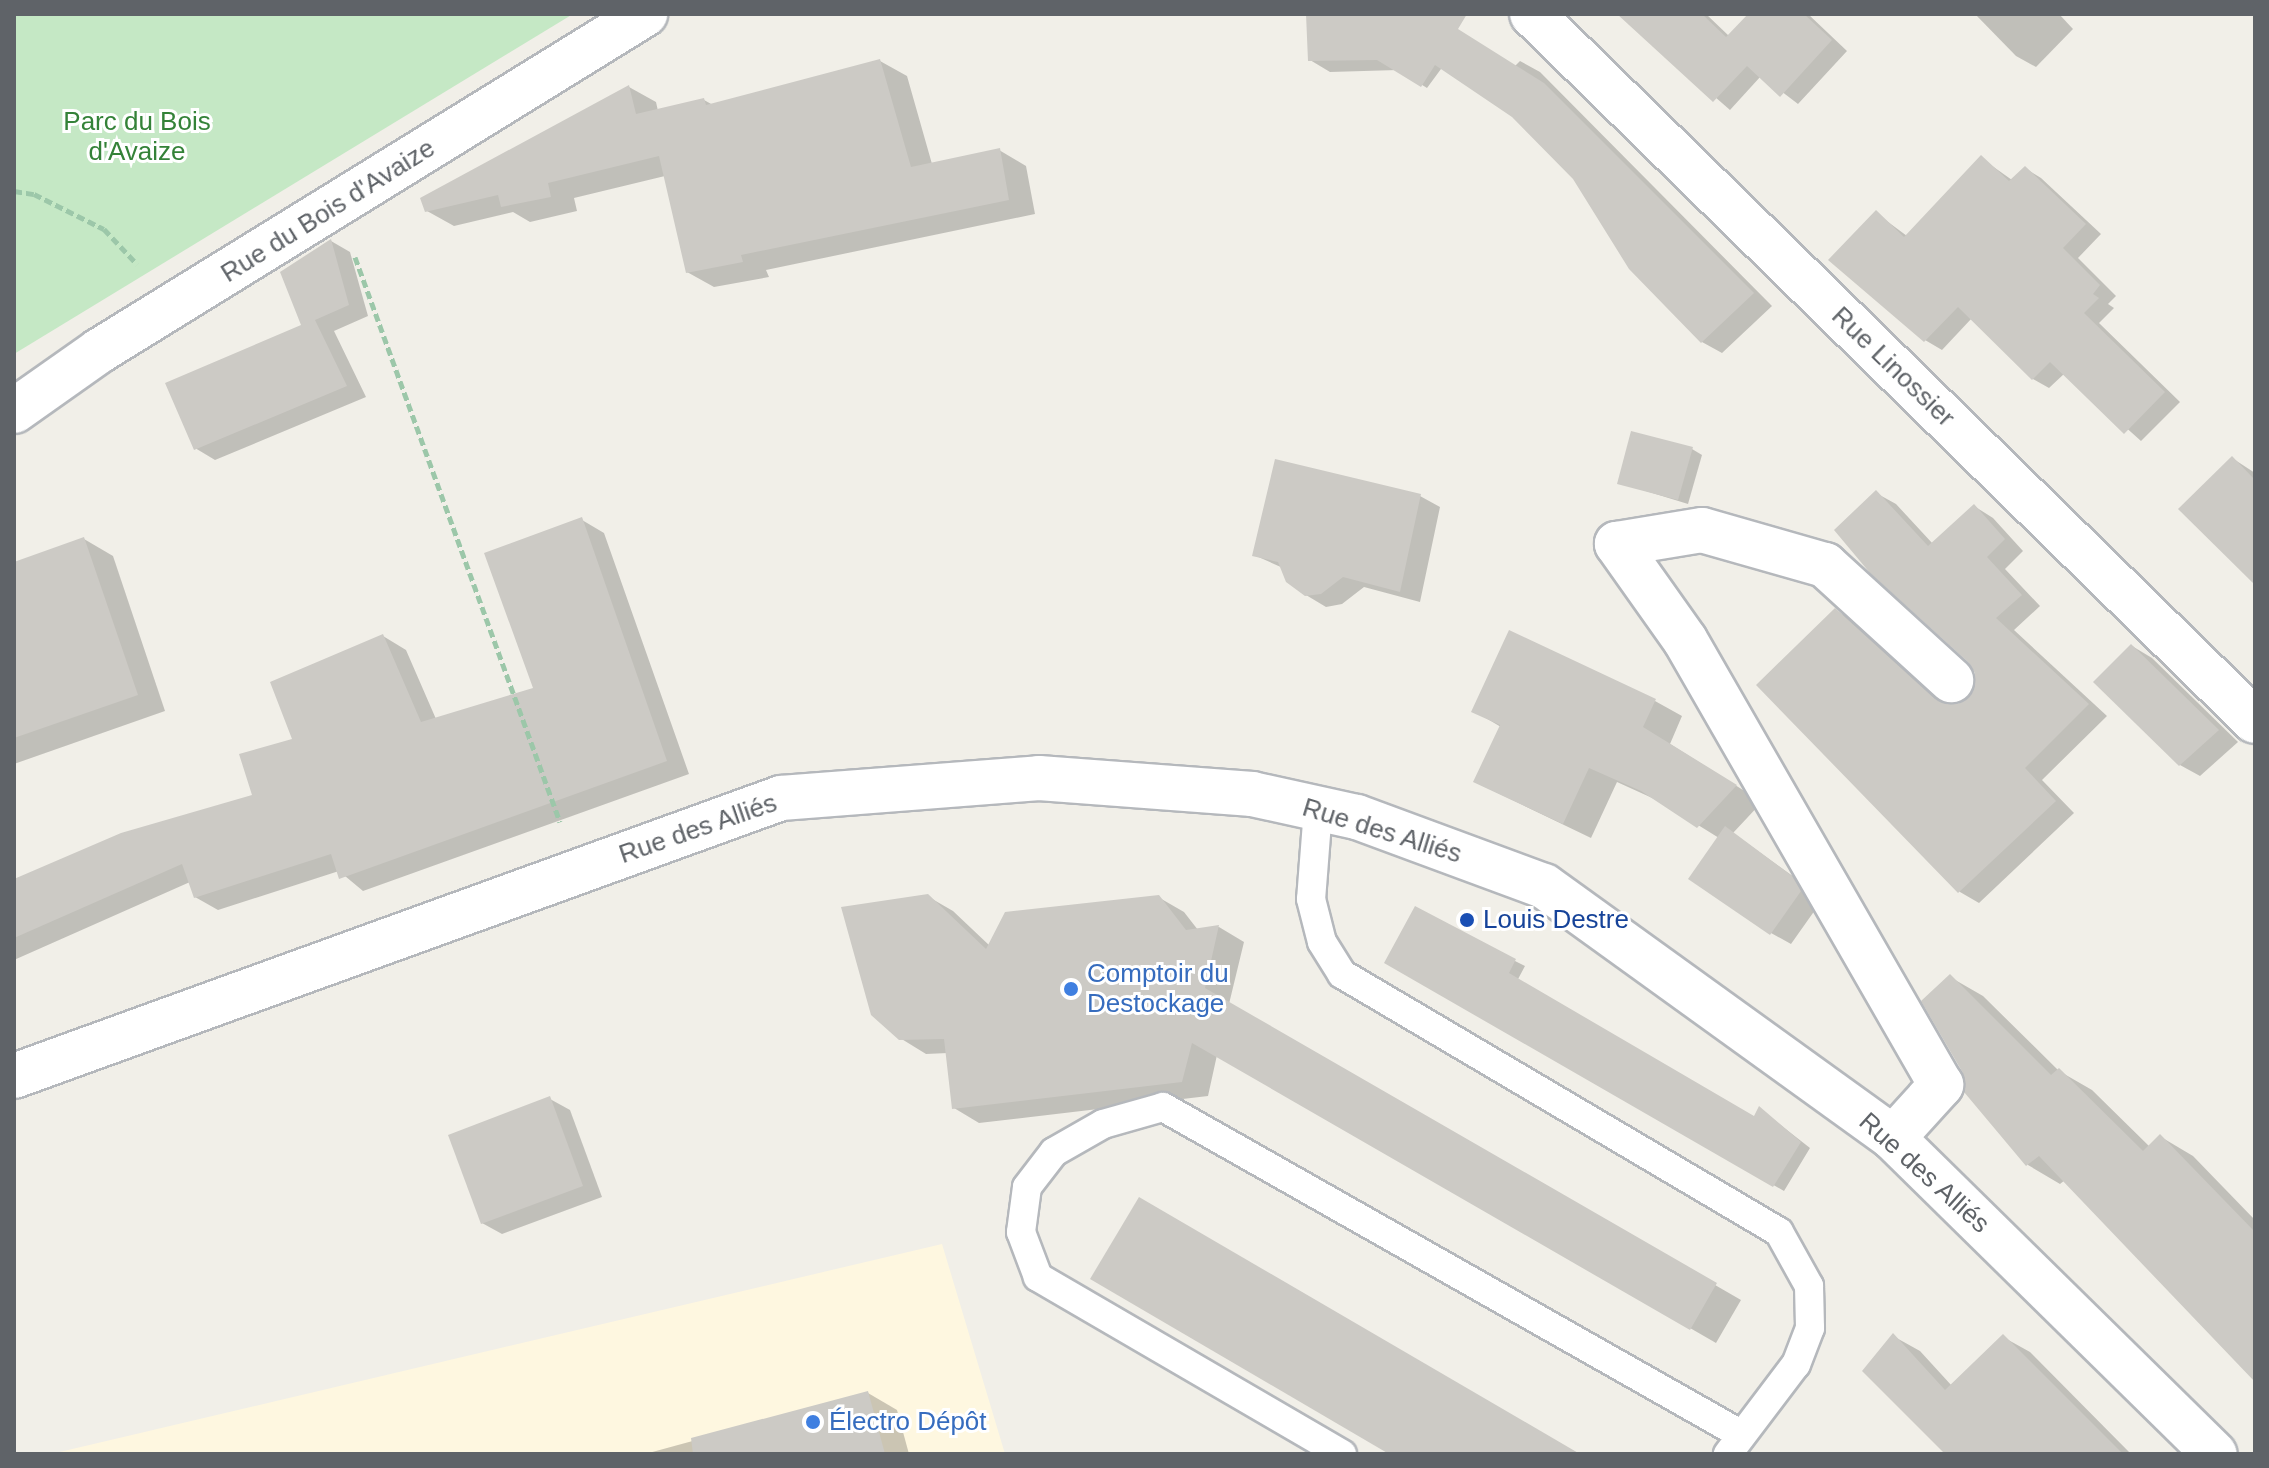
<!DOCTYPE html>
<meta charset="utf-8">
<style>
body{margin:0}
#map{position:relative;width:2269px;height:1468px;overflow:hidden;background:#f1efe8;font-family:Arial,sans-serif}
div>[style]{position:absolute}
.commercial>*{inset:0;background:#fef7e0}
.green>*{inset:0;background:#c5e8c5}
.shadow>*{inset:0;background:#0003}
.building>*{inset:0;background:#cccac5}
.path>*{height:5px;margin-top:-2.5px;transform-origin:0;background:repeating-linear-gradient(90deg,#9cc7a9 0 8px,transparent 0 12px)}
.roads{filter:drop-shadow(2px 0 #b5b8bc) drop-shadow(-2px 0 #b5b8bc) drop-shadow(0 2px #b5b8bc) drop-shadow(0 -2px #b5b8bc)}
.service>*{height:28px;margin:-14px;padding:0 14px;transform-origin:14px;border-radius:14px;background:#fff}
.minor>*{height:44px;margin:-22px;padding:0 22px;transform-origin:22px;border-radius:22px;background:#fff}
.tertiary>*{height:44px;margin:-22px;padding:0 22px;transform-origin:22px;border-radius:22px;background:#fff}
.dots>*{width:22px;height:22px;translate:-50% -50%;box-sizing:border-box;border:4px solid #fff;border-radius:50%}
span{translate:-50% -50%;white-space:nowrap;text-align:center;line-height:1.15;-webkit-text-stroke:6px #fff;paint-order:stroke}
.park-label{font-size:26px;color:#348238}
.street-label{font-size:26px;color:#5f6368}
.transit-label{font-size:26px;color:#164399}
.left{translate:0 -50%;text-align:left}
.shop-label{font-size:26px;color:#366cbe}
.frame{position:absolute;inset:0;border:16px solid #5f6368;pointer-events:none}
</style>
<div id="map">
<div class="commercial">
<div style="clip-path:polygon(942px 1244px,1005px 1454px,51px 1454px)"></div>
</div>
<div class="green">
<div style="clip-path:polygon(14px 14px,573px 14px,14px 354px)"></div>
</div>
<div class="shadow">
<div style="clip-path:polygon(1308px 14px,1432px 14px,1466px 35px,1427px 88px,1398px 70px,1330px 72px,1310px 60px)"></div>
<div style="clip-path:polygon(1620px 14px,1706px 14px,1729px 36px,1751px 14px,1808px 14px,1847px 51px,1798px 104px,1761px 76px,1730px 110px)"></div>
<div style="clip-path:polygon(1975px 14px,2059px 14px,2073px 29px,2036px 67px,2016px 56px)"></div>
<div style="clip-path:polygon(880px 61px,907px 76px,932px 164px,999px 150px,1026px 166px,1035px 214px,766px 270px,769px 277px,714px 287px,687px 272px,665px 176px,574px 198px,577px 211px,530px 222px,513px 212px,454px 226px,427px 211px,629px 87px,656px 102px,658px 111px,704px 100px,713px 105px)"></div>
<div style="clip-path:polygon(1520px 61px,1540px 72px,1772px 306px,1722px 353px,1702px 342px,1631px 268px,1575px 177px,1513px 115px,1485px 96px)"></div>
<div style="clip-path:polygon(1981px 158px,2012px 180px,2025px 168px,2041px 178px,2101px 234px,2078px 258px,2116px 296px,2108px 304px,2114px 308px,2099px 323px,2180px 402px,2141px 441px,2065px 373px,2049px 388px,2033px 379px,1972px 318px,1942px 350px,1925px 340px,1876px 213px,1907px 236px)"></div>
<div style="clip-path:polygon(331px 241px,350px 252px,368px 316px,334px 331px,366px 397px,215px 460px,195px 448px,304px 326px)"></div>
<div style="clip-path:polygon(1692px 449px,1702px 455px,1688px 504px,1620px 483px)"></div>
<div style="clip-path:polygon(2232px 458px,2255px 473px,2255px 583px)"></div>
<div style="clip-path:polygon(1876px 493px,1896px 504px,1933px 544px,1974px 506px,1993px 518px,2023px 551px,2005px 569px,2040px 606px,2014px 630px,2107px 716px,2042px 780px,2074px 813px,1979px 903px,1960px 892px,1759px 685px,1835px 610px,1854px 621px,1944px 703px,1958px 706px,1972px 697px,1977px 673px)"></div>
<div style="clip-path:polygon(1420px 496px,1440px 507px,1420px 602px,1364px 587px,1342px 604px,1326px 607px,1306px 595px,1283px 568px,1254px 555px)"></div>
<div style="clip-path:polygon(582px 520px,604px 533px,689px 774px,363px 891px,339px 871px,218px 910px,195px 897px,190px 882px,14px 960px,14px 881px,254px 796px,383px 636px,406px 650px,436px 719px,536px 690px)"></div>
<div style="clip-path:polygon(84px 539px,113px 556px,165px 711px,14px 764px,14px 564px)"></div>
<div style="clip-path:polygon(2132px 646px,2152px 658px,2238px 742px,2200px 776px,2180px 765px)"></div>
<div style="clip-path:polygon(1655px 701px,1682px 716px,1670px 744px,1762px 802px,1733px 833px,1812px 890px,1820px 903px,1791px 944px,1771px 933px,1719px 838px,1661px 802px,1617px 782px,1591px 838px,1475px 782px,1501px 727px,1474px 711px)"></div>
<div style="clip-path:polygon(927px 896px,953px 911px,990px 946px,1158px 897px,1184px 912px,1198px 930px,1219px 927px,1244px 942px,1229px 1004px,1741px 1300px,1716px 1343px,1217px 1055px,1208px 1096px,979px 1123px,954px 1108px,948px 1053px,926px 1054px,900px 1038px)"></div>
<div style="clip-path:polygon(1515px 961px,1525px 966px,1517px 981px,1755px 1119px,1760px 1109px,1810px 1148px,1784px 1191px,1386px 962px)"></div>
<div style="clip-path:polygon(1950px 977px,1983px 996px,2059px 1071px,2092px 1090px,2150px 1147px,2161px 1137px,2193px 1156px,2255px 1220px,2255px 1379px,2065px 1180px,2060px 1184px,2028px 1165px)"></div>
<div style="clip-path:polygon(550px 1099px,570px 1110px,602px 1197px,502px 1234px,482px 1223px)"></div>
<div style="clip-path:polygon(1893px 1336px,1920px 1351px,1952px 1386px,2003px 1337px,2030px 1352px,2131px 1454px,1947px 1454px)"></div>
<div style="clip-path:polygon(868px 1393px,897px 1410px,909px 1454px,645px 1454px)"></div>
</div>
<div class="building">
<div style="clip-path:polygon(1306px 14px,1467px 14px,1458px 29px,1544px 83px,1754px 293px,1701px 343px,1629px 269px,1573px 179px,1512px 117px,1435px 65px,1421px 87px,1377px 60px,1308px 61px)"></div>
<div style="clip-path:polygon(1617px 14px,1702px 14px,1726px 37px,1748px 14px,1804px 14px,1832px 40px,1780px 97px,1747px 66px,1713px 102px)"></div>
<div style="clip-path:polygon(880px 59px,911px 167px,1000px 148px,1009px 200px,741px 255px,743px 262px,686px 273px,659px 156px,548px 183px,551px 197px,501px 207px,498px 195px,425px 212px,420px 198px,629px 85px,636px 114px,704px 98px,706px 105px)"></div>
<div style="clip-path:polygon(1981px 155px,2009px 181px,2025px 166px,2086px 224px,2063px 248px,2100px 285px,2093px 294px,2099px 298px,2084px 313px,2165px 392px,2124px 434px,2050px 362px,2032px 380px,1958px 307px,1924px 342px,1828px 260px,1876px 210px,1904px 237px)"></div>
<div style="clip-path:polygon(331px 239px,349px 305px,315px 320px,347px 386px,194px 450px,165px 383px,301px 325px,280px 272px)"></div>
<div style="clip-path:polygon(1631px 431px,1693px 447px,1678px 500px,1617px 484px)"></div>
<div style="clip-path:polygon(2232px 456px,2255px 480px,2255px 585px,2178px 509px)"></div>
<div style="clip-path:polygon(1275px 459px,1421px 494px,1400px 592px,1343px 577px,1321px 594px,1305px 596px,1286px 582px,1278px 562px,1252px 556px)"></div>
<div style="clip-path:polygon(1876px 490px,1928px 546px,1974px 504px,2005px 539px,1987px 557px,2022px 595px,1996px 618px,2089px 704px,2025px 768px,2056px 801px,1958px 893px,1756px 685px,1835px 608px,1935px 699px,1958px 704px,1970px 696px,1975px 673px,1968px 662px,1870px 573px,1834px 530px)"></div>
<div style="clip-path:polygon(582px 517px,667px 761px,339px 879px,331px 854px,194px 898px,182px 864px,14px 938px,14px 879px,121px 833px,252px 795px,239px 754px,292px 739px,270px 682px,383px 634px,421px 722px,533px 688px,484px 553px)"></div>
<div style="clip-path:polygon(84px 537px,138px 695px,14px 738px,14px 562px)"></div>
<div style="clip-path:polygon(1509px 630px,1656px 699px,1643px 727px,1737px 785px,1697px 828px,1641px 791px,1589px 768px,1563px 824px,1473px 782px,1500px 725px,1471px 712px)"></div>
<div style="clip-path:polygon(2131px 644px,2219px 730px,2179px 766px,2093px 682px)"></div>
<div style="clip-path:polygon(1725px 826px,1792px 876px,1801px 891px,1770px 935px,1688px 879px)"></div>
<div style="clip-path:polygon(928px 894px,986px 949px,1005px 912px,1159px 895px,1186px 930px,1219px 925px,1205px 988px,1717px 1283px,1690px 1330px,1192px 1043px,1182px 1082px,952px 1109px,944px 1039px,899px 1040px,871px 1015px,841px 907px)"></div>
<div style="clip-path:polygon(1415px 906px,1516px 959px,1509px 973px,1754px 1116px,1759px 1106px,1801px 1142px,1773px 1187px,1384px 963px)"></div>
<div style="clip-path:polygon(1950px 974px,2051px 1075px,2059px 1068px,2143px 1151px,2160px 1134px,2255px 1232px,2255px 1382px,2039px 1156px,2026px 1166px,1964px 1092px,1963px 1073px,1921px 1001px)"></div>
<div style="clip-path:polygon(550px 1096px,583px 1186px,481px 1224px,448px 1135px)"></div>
<div style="clip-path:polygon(1139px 1197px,1580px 1454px,1389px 1454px,1090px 1279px)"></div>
<div style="clip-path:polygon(1893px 1333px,1945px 1390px,2003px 1334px,2123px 1454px,1945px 1454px,1862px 1371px)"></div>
<div style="clip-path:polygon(868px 1391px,885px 1454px,693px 1454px,691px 1438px)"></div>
</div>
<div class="path">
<div style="left:14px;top:191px;width:20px;rotate:9deg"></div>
<div style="left:34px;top:194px;width:78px;rotate:26.6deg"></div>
<div style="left:104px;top:229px;width:48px;rotate:46.7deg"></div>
<div style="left:355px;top:257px;width:601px;rotate:70.06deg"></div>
</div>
<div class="roads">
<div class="service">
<div style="left:1318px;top:809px;width:90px;rotate:94.4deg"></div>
<div style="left:1311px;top:899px;width:44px;rotate:75.7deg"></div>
<div style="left:1322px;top:942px;width:38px;rotate:58deg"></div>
<div style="left:1342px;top:974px;width:507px;rotate:30.56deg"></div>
<div style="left:1779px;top:1232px;width:62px;rotate:60.9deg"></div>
<div style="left:1809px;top:1286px;width:42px;rotate:88.6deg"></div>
<div style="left:1810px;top:1328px;width:39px;rotate:111deg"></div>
<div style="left:1796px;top:1364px;width:113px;rotate:127.1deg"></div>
<div style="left:1342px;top:1454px;width:352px;rotate:-149.8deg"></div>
<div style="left:1038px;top:1277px;width:48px;rotate:-110.7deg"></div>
<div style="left:1021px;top:1232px;width:45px;rotate:-82.4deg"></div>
<div style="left:1027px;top:1187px;width:44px;rotate:-52.4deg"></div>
<div style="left:1054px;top:1152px;width:56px;rotate:-29.7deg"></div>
<div style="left:1103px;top:1124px;width:62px;rotate:-15.8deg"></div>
<div style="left:1163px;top:1107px;width:665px;rotate:29.53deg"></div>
</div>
<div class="minor">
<div style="left:1532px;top:14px;width:1011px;rotate:44.36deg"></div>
<div style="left:14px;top:411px;width:104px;rotate:-35.2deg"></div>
<div style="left:99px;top:351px;width:642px;rotate:-31.68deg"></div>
<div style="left:1893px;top:1138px;width:72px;rotate:-47.8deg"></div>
<div style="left:1941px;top:1085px;width:513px;rotate:-119.91deg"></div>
<div style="left:1685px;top:640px;width:118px;rotate:-125.3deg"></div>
<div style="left:1617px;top:544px;width:86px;rotate:-9.4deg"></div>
<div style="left:1702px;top:530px;width:128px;rotate:15.9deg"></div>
<div style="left:1825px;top:565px;width:171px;rotate:42.4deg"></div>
</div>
<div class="tertiary">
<div style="left:14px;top:1076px;width:816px;rotate:-19.92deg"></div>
<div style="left:781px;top:798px;width:259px;rotate:-4.4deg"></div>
<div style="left:1039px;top:778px;width:214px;rotate:4.3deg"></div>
<div style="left:1252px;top:794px;width:107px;rotate:12.4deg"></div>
<div style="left:1357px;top:817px;width:199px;rotate:20.3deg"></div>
<div style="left:1544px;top:886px;width:430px;rotate:35.8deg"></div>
<div style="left:1893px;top:1138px;width:451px;rotate:44.5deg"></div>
</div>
</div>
<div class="dots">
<div style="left:1467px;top:920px;background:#1a4fb4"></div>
<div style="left:1071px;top:989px;background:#3f7fe0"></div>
<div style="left:813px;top:1422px;background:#3f7fe0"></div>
</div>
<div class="park-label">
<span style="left:137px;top:137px">Parc du Bois<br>d'Avaize</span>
</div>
<div class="street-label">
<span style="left:328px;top:211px;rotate:-32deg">Rue du Bois d'Avaize</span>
<span style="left:1893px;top:367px;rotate:44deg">Rue Linossier</span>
<span style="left:698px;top:829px;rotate:-19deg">Rue des Alliés</span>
<span style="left:1382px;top:831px;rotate:17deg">Rue des Alliés</span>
<span style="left:1924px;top:1173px;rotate:42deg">Rue des Alliés</span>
</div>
<div class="transit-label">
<span class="left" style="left:1483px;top:920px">Louis Destre</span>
</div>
<div class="shop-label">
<span class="left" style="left:1087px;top:989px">Comptoir du<br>Destockage</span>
<span class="left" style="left:829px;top:1422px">Électro Dépôt</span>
</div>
<div class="frame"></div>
</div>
